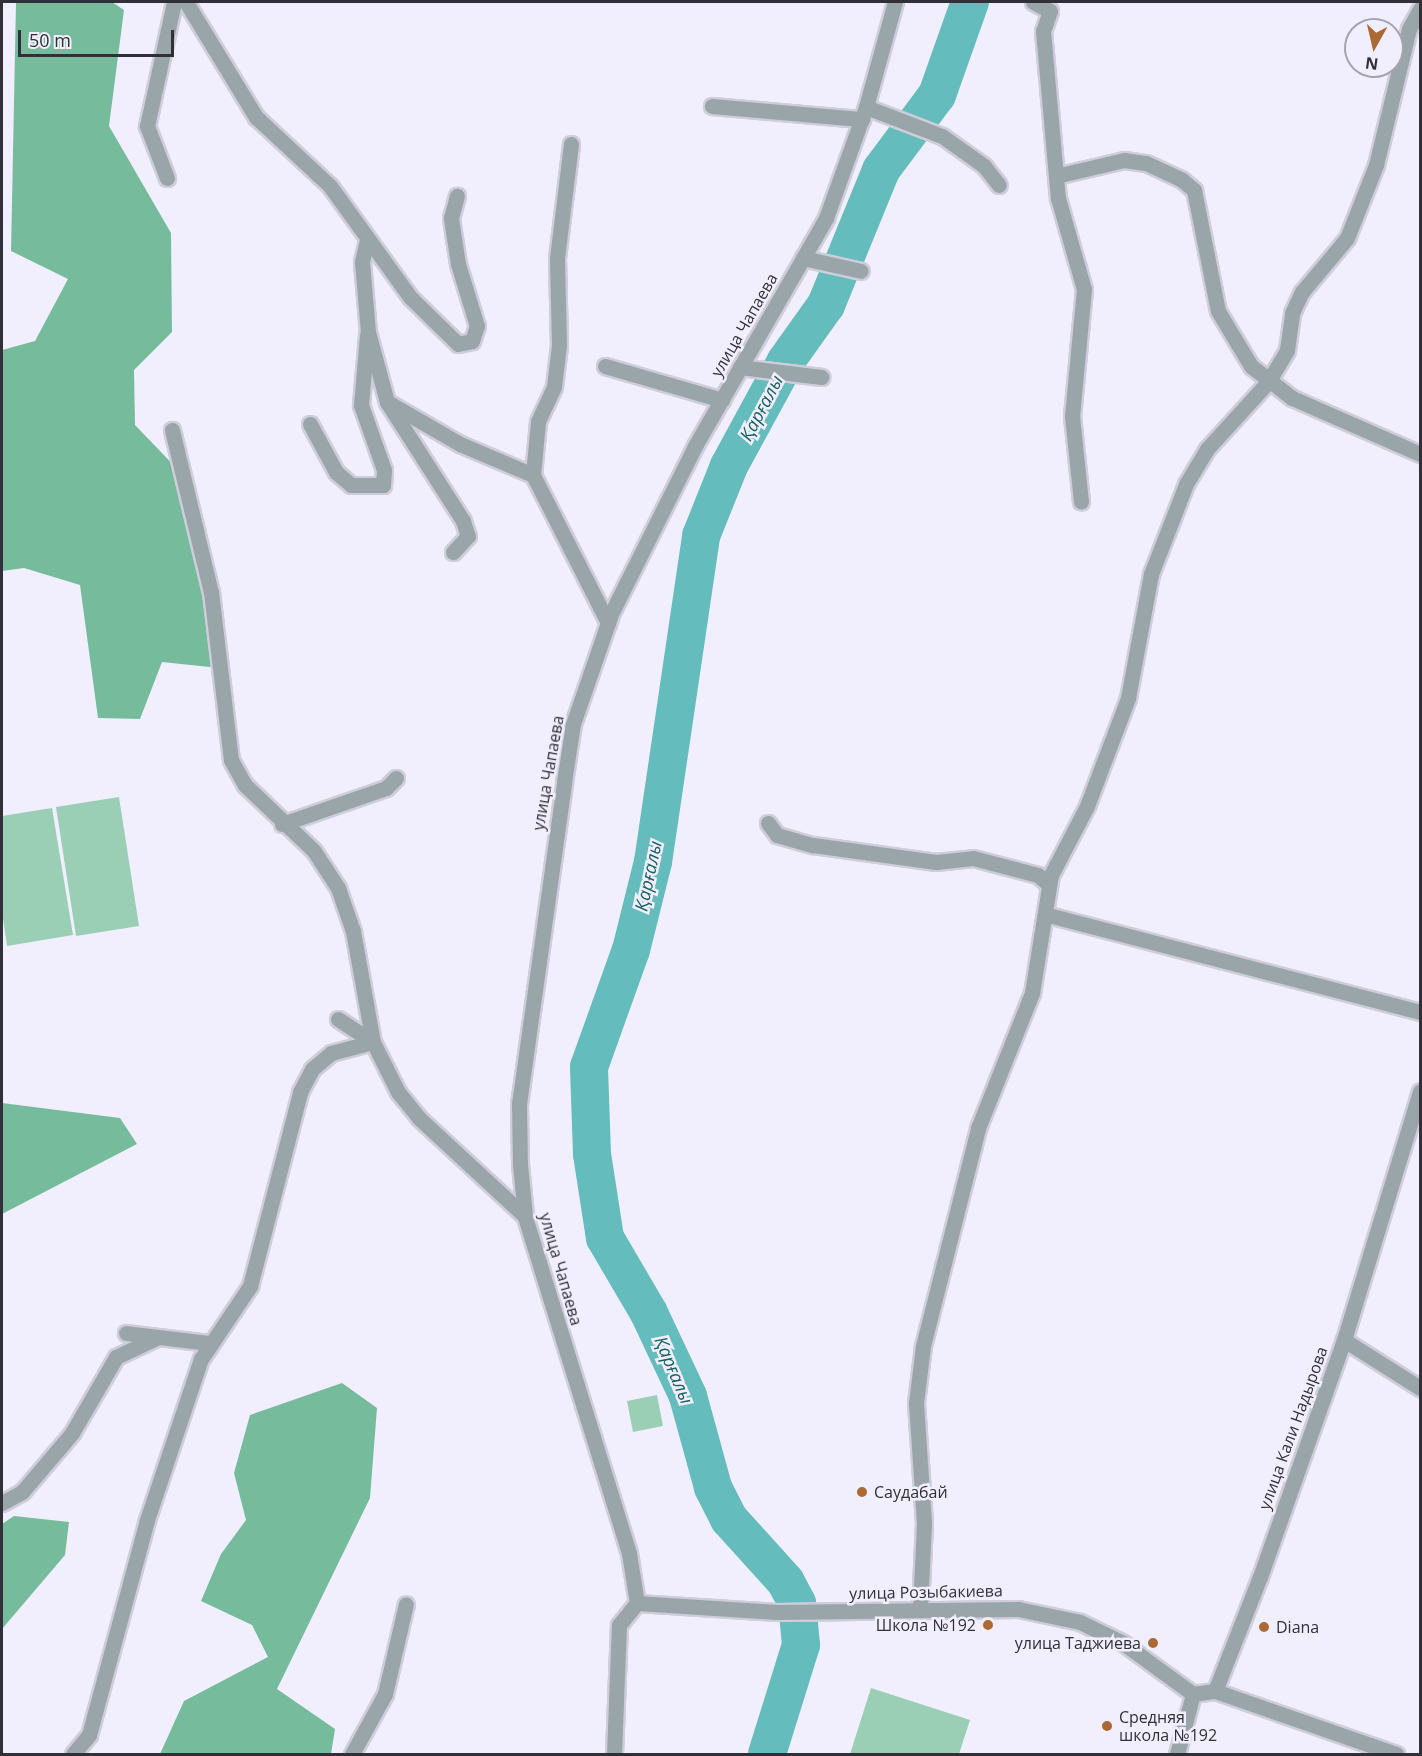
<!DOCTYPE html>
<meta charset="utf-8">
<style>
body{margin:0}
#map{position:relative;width:1422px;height:1756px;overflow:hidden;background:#f1effd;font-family:"Open Sans",sans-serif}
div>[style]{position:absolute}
.green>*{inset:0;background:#9acfb6}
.forest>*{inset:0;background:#76bc9c}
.river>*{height:38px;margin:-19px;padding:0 19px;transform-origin:19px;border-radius:19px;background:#65bcbc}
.roads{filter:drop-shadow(2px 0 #cecdda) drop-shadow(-2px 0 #cecdda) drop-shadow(0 2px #cecdda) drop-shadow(0 -2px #cecdda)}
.minor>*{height:15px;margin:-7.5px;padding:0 7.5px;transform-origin:7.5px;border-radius:7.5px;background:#9aa5a9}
.dots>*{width:16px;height:16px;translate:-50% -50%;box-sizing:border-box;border:3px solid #f1effd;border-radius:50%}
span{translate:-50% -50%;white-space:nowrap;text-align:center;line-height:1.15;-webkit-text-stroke:5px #f1effd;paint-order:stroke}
.street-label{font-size:16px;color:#313038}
.poi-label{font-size:16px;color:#313038}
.left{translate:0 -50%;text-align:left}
.right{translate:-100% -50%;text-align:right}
.water-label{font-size:18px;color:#176061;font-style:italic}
.frame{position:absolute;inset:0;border:3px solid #313038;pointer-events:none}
.north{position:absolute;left:1344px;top:18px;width:60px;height:60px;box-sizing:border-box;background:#f1effd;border:2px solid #a4a3ae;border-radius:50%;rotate:188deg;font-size:16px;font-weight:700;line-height:24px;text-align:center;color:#313038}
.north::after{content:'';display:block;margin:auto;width:21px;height:27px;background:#ab6935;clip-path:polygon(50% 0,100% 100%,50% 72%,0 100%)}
.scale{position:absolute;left:18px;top:30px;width:156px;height:27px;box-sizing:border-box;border:3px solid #313038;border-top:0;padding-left:8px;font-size:18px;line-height:21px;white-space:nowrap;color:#313038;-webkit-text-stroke:4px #f1effd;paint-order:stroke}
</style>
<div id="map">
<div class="green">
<div style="clip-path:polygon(119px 797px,139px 926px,76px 936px,56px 807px)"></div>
<div style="clip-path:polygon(52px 808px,73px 935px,7px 946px,2px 911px,2px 816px)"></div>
<div style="clip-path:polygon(657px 1395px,663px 1426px,633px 1432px,627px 1401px)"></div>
<div style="clip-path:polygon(871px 1688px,970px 1720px,959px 1754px,850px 1754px)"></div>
</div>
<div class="forest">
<div style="clip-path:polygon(16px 2px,112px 2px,124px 10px,109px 126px,171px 233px,172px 332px,134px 370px,135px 425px,185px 477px,219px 668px,162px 662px,140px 719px,98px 718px,80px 585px,24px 568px,2px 571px,2px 350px,35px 341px,68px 279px,11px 251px)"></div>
<div style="clip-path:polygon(2px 1103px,120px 1118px,137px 1144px,2px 1214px)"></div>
<div style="clip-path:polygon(342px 1383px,377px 1408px,370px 1498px,277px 1689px,335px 1729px,331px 1754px,160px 1754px,184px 1701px,268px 1657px,252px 1625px,201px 1601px,221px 1554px,246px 1520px,234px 1473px,250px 1415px)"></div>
<div style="clip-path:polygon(14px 1516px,69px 1522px,65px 1555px,2px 1629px,2px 1524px)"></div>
</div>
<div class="river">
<div style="left:767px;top:1754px;width:114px;rotate:-72.7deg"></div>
<div style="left:801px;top:1645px;width:42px;rotate:-95.4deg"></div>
<div style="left:797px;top:1603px;width:24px;rotate:-118deg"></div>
<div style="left:786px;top:1582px;width:85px;rotate:-132.1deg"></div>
<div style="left:729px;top:1519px;width:36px;rotate:-117deg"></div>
<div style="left:713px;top:1487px;width:94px;rotate:-105.4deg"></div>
<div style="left:688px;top:1396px;width:92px;rotate:-115.2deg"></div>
<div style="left:649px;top:1313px;width:87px;rotate:-120.4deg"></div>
<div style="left:605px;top:1238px;width:85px;rotate:-98.8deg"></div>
<div style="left:592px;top:1154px;width:87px;rotate:-92deg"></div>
<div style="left:589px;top:1067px;width:124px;rotate:-70.3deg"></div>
<div style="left:631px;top:950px;width:91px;rotate:-76deg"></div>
<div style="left:653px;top:862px;width:330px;rotate:-81.6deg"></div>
<div style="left:701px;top:536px;width:75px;rotate:-68.2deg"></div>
<div style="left:729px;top:466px;width:119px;rotate:-61.5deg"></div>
<div style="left:786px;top:361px;width:69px;rotate:-54.5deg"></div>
<div style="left:826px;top:305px;width:146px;rotate:-67.8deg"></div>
<div style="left:881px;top:170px;width:94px;rotate:-53.3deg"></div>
<div style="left:937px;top:95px;width:99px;rotate:-70.5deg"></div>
</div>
<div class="roads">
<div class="minor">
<div style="left:186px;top:2px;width:135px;rotate:58.7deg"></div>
<div style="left:256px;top:117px;width:101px;rotate:43deg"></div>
<div style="left:330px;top:186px;width:137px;rotate:54.2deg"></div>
<div style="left:410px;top:297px;width:67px;rotate:44.4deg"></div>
<div style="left:458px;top:344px;width:14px;rotate:-12deg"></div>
<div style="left:472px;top:341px;width:16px;rotate:-72deg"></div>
<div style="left:477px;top:326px;width:65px;rotate:-107deg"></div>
<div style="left:458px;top:264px;width:47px;rotate:-98.7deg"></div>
<div style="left:451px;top:218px;width:23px;rotate:-75deg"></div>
<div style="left:1033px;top:2px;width:19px;rotate:28deg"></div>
<div style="left:1050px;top:11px;width:21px;rotate:109deg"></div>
<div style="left:1043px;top:31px;width:168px;rotate:84.9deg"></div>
<div style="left:1058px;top:198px;width:95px;rotate:74.1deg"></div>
<div style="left:1084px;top:289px;width:128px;rotate:95.4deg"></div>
<div style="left:1072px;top:416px;width:86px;rotate:84deg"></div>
<div style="left:712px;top:106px;width:151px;rotate:5deg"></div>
<div style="left:866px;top:107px;width:81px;rotate:20.9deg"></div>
<div style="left:942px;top:136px;width:52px;rotate:35.5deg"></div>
<div style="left:984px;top:166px;width:24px;rotate:52deg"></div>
<div style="left:571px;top:144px;width:115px;rotate:97deg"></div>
<div style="left:557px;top:258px;width:87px;rotate:88.7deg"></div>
<div style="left:559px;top:345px;width:42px;rotate:96.8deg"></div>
<div style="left:554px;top:387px;width:38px;rotate:115deg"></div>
<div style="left:538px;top:422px;width:53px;rotate:95.4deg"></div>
<div style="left:533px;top:475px;width:166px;rotate:63.1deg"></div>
<div style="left:1056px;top:176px;width:70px;rotate:-13.2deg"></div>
<div style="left:1124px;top:160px;width:22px;rotate:8deg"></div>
<div style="left:1146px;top:163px;width:40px;rotate:25deg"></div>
<div style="left:1182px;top:180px;width:16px;rotate:40deg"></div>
<div style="left:1194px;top:190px;width:123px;rotate:78.8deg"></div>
<div style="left:1218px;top:311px;width:64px;rotate:59deg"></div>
<div style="left:1251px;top:366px;width:52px;rotate:38deg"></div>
<div style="left:1292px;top:398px;width:140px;rotate:23.6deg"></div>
<div style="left:167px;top:178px;width:56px;rotate:-111deg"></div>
<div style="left:147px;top:126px;width:127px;rotate:-77.7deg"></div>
<div style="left:367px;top:240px;width:23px;rotate:103deg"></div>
<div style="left:362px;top:262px;width:70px;rotate:85.1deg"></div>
<div style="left:368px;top:332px;width:73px;rotate:74.8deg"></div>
<div style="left:387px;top:402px;width:141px;rotate:57.4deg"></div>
<div style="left:463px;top:521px;width:16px;rotate:72deg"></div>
<div style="left:468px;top:536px;width:22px;rotate:133deg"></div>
<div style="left:803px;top:258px;width:59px;rotate:12.6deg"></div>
<div style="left:605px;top:366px;width:122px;rotate:16.2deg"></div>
<div style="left:740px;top:367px;width:82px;rotate:7deg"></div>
<div style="left:389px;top:403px;width:82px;rotate:30deg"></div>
<div style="left:460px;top:444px;width:79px;rotate:23deg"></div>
<div style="left:310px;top:424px;width:55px;rotate:61.6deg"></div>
<div style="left:336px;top:472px;width:20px;rotate:41deg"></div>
<div style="left:351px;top:485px;width:32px"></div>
<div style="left:383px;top:485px;width:15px;rotate:-86deg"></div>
<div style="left:384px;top:470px;width:69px;rotate:-109.5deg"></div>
<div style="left:361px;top:405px;width:70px;rotate:-85.1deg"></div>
<div style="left:172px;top:430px;width:167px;rotate:76.5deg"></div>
<div style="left:211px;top:592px;width:169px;rotate:83.2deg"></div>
<div style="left:231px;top:760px;width:29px;rotate:61deg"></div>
<div style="left:245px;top:785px;width:95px;rotate:43.7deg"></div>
<div style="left:314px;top:851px;width:44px;rotate:57deg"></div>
<div style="left:338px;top:888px;width:46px;rotate:70.8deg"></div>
<div style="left:353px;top:931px;width:113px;rotate:79.8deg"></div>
<div style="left:768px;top:823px;width:15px;rotate:53deg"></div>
<div style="left:777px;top:835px;width:37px;rotate:16deg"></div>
<div style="left:813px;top:845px;width:124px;rotate:7.9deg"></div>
<div style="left:936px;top:862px;width:37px;rotate:-6deg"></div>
<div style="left:973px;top:858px;width:67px;rotate:14.7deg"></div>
<div style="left:1038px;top:875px;width:15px;rotate:42deg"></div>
<div style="left:282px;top:824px;width:110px;rotate:-19.1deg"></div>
<div style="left:386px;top:788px;width:14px;rotate:-45deg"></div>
<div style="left:1048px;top:915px;width:384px;rotate:14.6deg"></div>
<div style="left:338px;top:1019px;width:42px;rotate:33.3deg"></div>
<div style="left:126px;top:1333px;width:84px;rotate:6.9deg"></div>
<div style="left:1344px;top:1340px;width:90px;rotate:32.3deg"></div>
<div style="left:2px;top:1503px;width:23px;rotate:-29deg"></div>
<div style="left:22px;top:1492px;width:77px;rotate:-49.7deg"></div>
<div style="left:72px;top:1433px;width:88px;rotate:-59.9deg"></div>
<div style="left:116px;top:1357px;width:44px;rotate:-25.4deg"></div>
<div style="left:637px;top:1603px;width:51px;rotate:-99.1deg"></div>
<div style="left:629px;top:1553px;width:353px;rotate:-107.2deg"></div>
<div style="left:525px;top:1216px;width:52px;rotate:-95.5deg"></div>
<div style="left:520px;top:1164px;width:60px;rotate:-91deg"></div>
<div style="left:519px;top:1104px;width:325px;rotate:-82deg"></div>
<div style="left:564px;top:782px;width:59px;rotate:-81.2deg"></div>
<div style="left:573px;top:724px;width:116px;rotate:-70.9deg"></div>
<div style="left:611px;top:614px;width:188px;rotate:-63.4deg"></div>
<div style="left:695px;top:446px;width:263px;rotate:-60.1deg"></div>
<div style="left:826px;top:218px;width:118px;rotate:-70.2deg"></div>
<div style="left:866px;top:107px;width:109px;rotate:-74.6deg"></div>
<div style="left:637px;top:1603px;width:140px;rotate:3.7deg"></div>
<div style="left:777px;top:1612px;width:241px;rotate:-0.7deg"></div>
<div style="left:1018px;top:1609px;width:63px;rotate:11.8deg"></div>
<div style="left:1080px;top:1622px;width:48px;rotate:26deg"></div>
<div style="left:1123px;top:1643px;width:87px;rotate:36.1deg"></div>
<div style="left:920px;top:1608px;width:85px;rotate:-87.3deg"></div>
<div style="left:924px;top:1523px;width:120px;rotate:-93.8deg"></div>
<div style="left:916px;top:1403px;width:57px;rotate:-83deg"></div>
<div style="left:923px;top:1346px;width:225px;rotate:-75.8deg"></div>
<div style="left:978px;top:1128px;width:145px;rotate:-68.2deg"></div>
<div style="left:1032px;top:993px;width:120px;rotate:-80.9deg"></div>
<div style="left:1051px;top:875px;width:78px;rotate:-62.4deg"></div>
<div style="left:1087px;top:806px;width:116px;rotate:-69.2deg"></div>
<div style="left:1128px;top:698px;width:126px;rotate:-79.5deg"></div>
<div style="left:1151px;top:574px;width:97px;rotate:-68.7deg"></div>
<div style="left:1186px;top:484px;width:41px;rotate:-59deg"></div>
<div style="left:1207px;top:449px;width:91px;rotate:-47.7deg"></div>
<div style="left:1268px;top:382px;width:37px;rotate:-59deg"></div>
<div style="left:1287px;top:350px;width:37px;rotate:-82deg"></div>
<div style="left:1292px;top:313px;width:23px;rotate:-65deg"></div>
<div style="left:1302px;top:292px;width:70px;rotate:-50.2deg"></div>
<div style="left:1347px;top:238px;width:79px;rotate:-68.3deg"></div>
<div style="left:1376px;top:165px;width:140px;rotate:-76.4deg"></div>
<div style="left:1409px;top:29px;width:23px;rotate:-61deg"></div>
<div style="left:1215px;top:1691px;width:192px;rotate:19.2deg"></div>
<div style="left:1193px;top:1694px;width:22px;rotate:-8deg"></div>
<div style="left:1215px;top:1691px;width:123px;rotate:-68.5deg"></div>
<div style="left:1260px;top:1577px;width:251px;rotate:-70.5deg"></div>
<div style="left:1344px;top:1340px;width:260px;rotate:-73deg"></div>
<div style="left:73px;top:1754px;width:25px;rotate:-50deg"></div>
<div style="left:89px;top:1735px;width:223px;rotate:-74.9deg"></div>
<div style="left:147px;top:1520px;width:170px;rotate:-71.5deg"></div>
<div style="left:201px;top:1359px;width:88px;rotate:-56.1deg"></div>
<div style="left:250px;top:1286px;width:200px;rotate:-75.5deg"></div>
<div style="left:300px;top:1092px;width:26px;rotate:-62deg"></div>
<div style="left:312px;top:1069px;width:25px;rotate:-40deg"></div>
<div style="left:331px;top:1053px;width:43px;rotate:-14.7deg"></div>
<div style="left:373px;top:1042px;width:56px;rotate:63.4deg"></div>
<div style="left:398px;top:1092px;width:33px;rotate:51deg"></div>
<div style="left:419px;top:1118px;width:144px;rotate:42.8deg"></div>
<div style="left:352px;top:1754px;width:68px;rotate:-61.2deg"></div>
<div style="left:385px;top:1694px;width:92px;rotate:-76.9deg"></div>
<div style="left:614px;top:1754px;width:129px;rotate:-87.8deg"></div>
<div style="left:619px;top:1625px;width:28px;rotate:-51deg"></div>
<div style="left:1177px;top:1754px;width:62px;rotate:-75.1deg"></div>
</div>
</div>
<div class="dots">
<div style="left:862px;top:1492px;background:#ab6935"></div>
<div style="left:988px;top:1625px;background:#ab6935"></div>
<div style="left:1264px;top:1627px;background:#ab6935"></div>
<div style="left:1153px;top:1643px;background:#ab6935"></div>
<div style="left:1107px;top:1726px;background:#ab6935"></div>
</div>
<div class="street-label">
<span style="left:744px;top:325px;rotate:-60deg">улица Чапаева</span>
<span style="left:548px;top:773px;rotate:-80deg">улица Чапаева</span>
<span style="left:561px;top:1269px;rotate:74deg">улица Чапаева</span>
<span style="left:1293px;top:1428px;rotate:-70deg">улица Кали Надырова</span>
<span style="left:926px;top:1592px;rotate:-1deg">улица Розыбакиева</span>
</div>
<div class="poi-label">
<span class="left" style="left:874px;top:1492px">Саудабай</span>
<span class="right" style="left:976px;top:1625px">Школа №192</span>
<span class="left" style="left:1276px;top:1627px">Diana</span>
<span class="right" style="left:1141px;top:1643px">улица Таджиева</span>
<span class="left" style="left:1119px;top:1726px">Средняя<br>школа №192</span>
</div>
<div class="water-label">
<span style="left:761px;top:408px;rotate:-62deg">Қарғалы</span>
<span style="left:648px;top:876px;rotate:-78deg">Қарғалы</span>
<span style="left:674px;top:1370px;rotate:67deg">Қарғалы</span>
</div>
<div class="frame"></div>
<div class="north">N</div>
<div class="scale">50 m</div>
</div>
